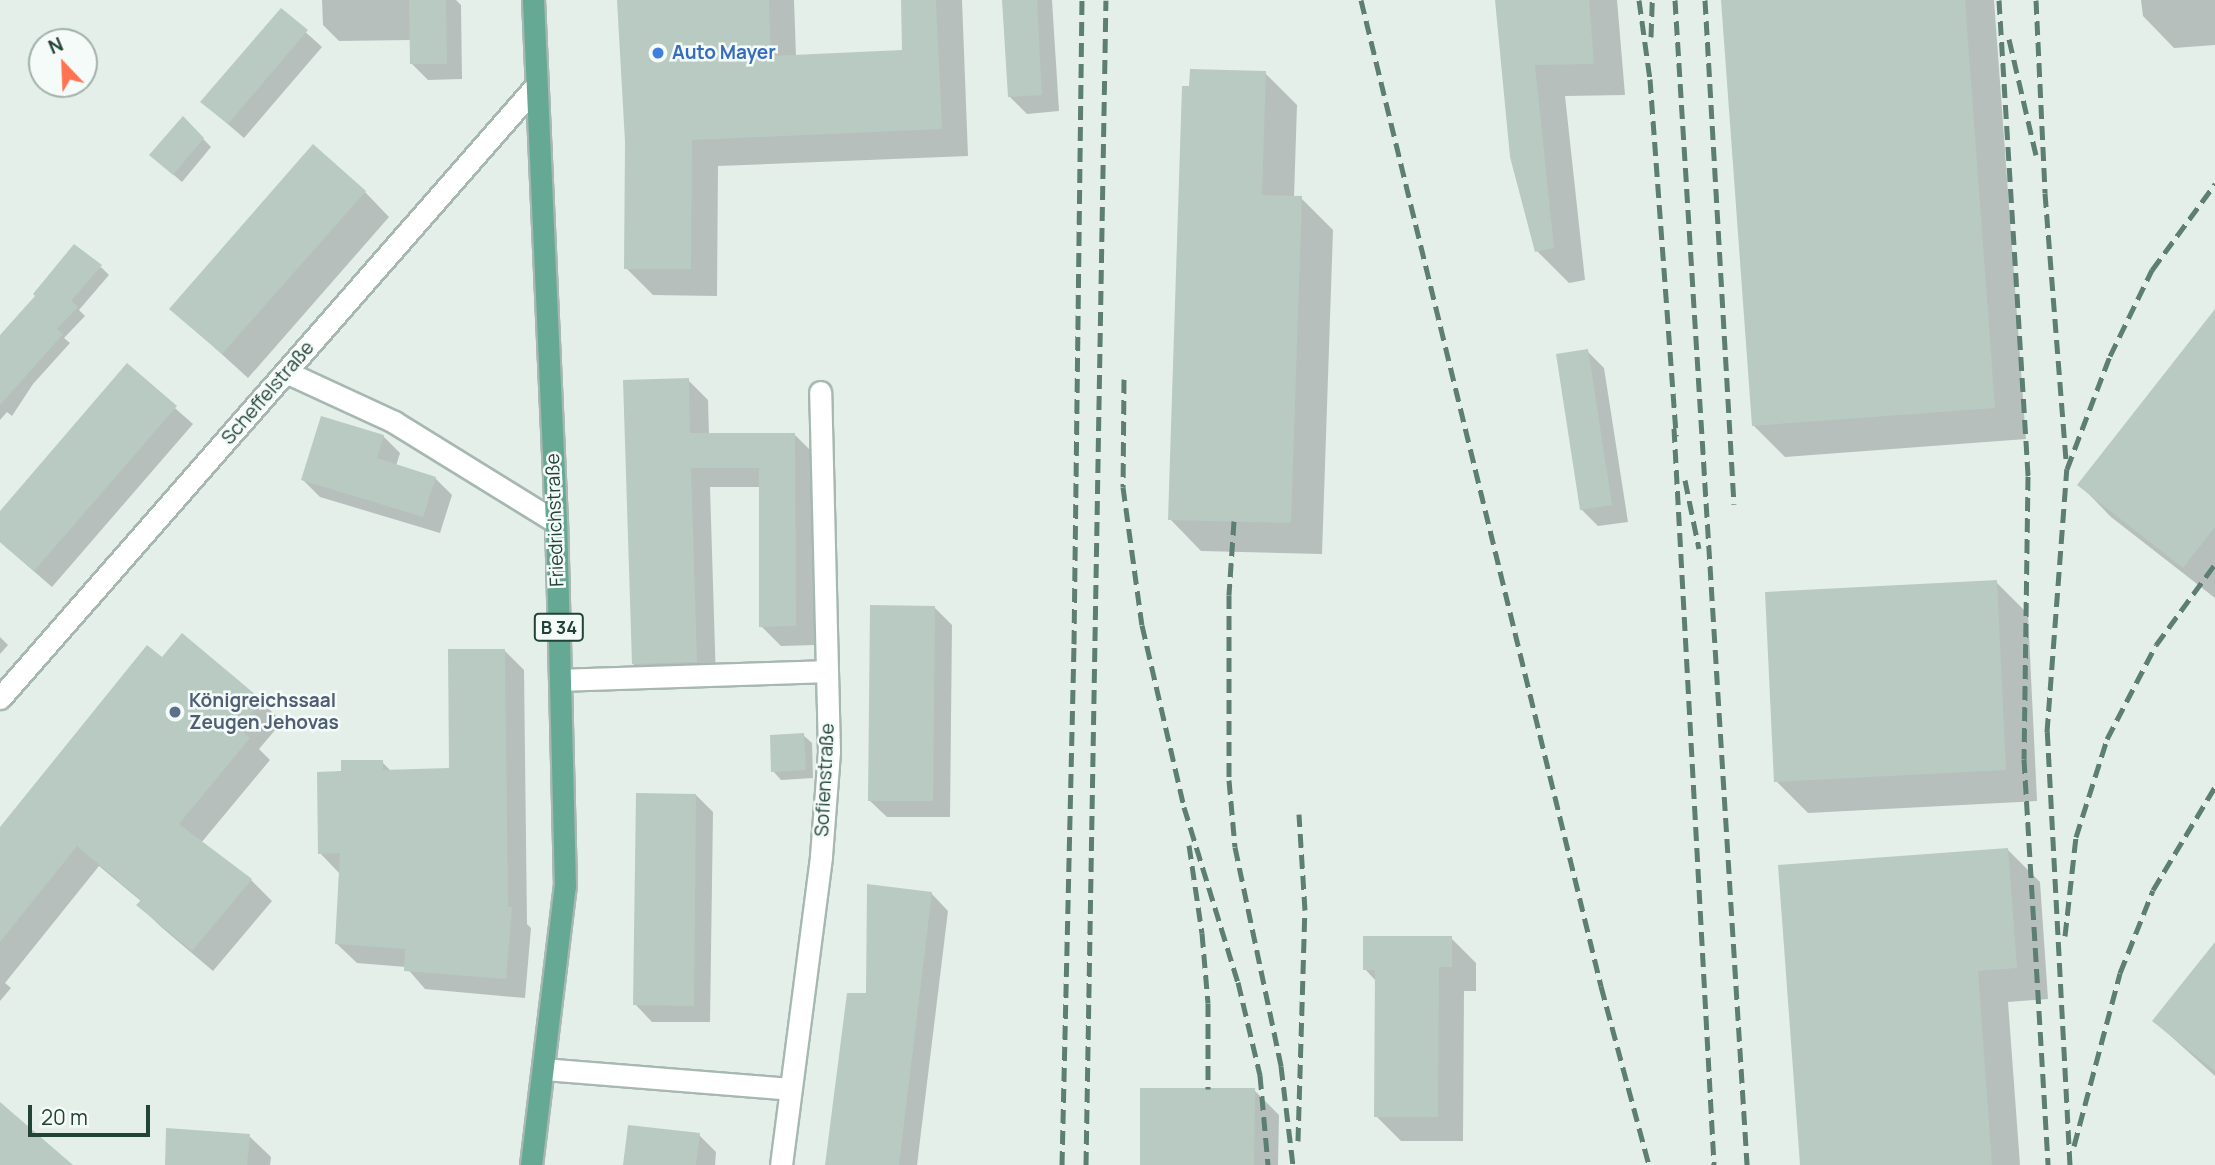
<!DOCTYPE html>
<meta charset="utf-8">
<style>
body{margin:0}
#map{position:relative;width:2215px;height:1165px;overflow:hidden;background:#e4efea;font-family:Manrope,sans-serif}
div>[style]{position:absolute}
.shadow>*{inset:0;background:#0003}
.building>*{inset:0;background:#b9cac2}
.roads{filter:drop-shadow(2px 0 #a6b8b1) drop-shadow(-2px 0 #a6b8b1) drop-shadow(0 2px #a6b8b1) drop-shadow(0 -2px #a6b8b1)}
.lane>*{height:21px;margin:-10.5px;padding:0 10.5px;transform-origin:10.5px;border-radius:10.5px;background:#fff}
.street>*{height:21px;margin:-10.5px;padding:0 10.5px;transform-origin:10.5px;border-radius:10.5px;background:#fff}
.primary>*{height:21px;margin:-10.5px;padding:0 10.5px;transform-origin:10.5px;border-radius:10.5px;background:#65a894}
.rail>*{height:5px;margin-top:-2.5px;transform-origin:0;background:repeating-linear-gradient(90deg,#5c7e73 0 14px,transparent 0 21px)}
.dots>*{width:19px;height:19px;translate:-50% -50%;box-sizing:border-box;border:4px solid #f5fbf8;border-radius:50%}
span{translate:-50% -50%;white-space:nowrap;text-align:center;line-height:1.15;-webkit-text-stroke:5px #f5fbf8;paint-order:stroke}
.shield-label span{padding:2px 5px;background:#f5fbf8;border:2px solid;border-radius:5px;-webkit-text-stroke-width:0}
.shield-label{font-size:18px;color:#214338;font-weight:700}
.shop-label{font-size:19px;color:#366cbe;font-weight:700}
.left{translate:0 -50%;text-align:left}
.street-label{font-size:19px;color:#214338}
.service-label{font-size:19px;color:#4e5e75;font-weight:700}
.north{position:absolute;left:28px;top:28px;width:70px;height:70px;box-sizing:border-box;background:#f5fbf8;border:2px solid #a0b1ab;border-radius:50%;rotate:337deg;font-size:19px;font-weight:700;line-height:28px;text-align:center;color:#214338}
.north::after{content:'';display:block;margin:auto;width:24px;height:32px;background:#fe7453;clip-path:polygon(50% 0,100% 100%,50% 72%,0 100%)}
.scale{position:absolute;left:28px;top:1105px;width:122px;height:32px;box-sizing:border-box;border:4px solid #214338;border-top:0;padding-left:9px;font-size:21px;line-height:24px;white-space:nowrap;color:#214338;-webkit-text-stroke:5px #f5fbf8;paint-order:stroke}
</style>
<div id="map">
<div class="shadow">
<div style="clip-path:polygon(322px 0,456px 0,461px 5px,462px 79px,428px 80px,412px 64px,411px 40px,339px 41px,323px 25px)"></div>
<div style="clip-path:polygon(619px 0,794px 0,796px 56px,904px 52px,903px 0,962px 0,968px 156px,718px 166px,717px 296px,653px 295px,626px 268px,627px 142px)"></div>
<div style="clip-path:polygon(1003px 0,1052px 0,1059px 111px,1027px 114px,1010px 97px)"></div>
<div style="clip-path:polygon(1497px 0,1617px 0,1625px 95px,1565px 96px,1585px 280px,1569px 283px,1537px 251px)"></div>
<div style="clip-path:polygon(1723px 0,1994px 0,2026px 439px,1785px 457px,1753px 425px)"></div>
<div style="clip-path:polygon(2141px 0,2215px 0,2215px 45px,2174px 48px,2143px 16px)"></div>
<div style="clip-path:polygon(281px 10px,322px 47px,244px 138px,202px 102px)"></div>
<div style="clip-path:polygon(1265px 73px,1297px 105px,1294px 197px,1301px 198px,1333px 230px,1322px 554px,1201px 551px,1170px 519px)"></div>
<div style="clip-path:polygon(183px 118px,211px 147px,182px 182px,160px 163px)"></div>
<div style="clip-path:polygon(365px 192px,389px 217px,248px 378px,172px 309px)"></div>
<div style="clip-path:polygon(101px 267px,109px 275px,79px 310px,85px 316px,64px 338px,70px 343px,33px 384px,12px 416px,7px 412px,0 420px,0 339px)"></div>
<div style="clip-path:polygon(2215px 312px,2215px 598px,2111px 517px,2080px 485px)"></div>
<div style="clip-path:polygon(1587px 351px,1604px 368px,1628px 522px,1598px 526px,1581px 509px)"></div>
<div style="clip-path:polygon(127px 366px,193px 424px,52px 587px,0 542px,0 514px)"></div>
<div style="clip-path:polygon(688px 380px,708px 400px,709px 435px,795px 435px,814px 454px,815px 645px,781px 646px,761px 626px,760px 487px,710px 487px,716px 681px,653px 683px,633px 664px)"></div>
<div style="clip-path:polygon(383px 436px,400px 453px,396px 466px,435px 478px,452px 495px,440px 533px,320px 497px,303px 480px)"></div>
<div style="clip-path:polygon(1996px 582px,2028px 614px,2037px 801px,1808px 813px,1776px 781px)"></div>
<div style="clip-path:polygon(935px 608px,952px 625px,950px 817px,887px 817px,869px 800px)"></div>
<div style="clip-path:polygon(0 637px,8px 645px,0 654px)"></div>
<div style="clip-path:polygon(147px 647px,162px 660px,261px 701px,282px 722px,259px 749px,270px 760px,201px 843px,251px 880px,272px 901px,213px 971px,160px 926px,139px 905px,142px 902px,99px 866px,5px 983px,11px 988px,0 1001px,0 830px)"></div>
<div style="clip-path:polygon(505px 651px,524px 670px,527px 924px,531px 928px,525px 998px,425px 989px,406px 967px,357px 963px,337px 944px,339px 873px,320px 853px,343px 772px,382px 762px,392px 772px,451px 770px)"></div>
<div style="clip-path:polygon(803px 735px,812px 743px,813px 778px,781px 780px,773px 771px)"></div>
<div style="clip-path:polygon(696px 795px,713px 812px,710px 1022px,652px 1022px,635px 1004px)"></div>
<div style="clip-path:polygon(2008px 850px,2040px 882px,2048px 999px,2008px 1002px,2020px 1165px,1801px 1165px)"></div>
<div style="clip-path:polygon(931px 893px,948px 911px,917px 1165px,827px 1165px,867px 995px)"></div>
<div style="clip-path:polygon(1451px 938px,1476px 963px,1476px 991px,1464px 991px,1463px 1141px,1401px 1141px,1376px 1116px,1376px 981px,1365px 969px)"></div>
<div style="clip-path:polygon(2215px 945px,2215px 1076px,2154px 1021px)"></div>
<div style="clip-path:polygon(1254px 1090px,1279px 1115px,1278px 1165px,1141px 1165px)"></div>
<div style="clip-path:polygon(699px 1135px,716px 1152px,715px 1165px,625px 1165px)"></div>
<div style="clip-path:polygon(249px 1136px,271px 1157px,270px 1165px,166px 1165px)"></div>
</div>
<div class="building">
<div style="clip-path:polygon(409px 0,446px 0,447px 64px,410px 64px)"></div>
<div style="clip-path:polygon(617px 0,769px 0,771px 56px,902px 50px,901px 0,936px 0,942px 129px,692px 140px,691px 269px,624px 269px,625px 142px)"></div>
<div style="clip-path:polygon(1002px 0,1037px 0,1042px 95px,1008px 97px)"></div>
<div style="clip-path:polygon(1495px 0,1589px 0,1594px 64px,1535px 65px,1554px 248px,1535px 252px,1510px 157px)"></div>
<div style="clip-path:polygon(1721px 0,1965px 0,1995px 408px,1752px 426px)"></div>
<div style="clip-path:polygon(281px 8px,308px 30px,228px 124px,200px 102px)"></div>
<div style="clip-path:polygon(1190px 69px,1266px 71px,1262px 195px,1302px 196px,1291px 523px,1168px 520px,1182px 86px,1189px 86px)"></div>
<div style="clip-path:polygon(183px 116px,204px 138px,173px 175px,149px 155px)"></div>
<div style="clip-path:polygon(313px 144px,366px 191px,222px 354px,169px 309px)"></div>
<div style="clip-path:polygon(74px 244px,102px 265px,71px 301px,78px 307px,57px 329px,63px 334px,0 405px,0 335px,35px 296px,33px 294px)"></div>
<div style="clip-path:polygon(2215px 309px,2215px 527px,2183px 568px,2077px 485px)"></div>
<div style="clip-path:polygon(1588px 349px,1612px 505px,1580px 510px,1556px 354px)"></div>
<div style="clip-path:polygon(127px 363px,177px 406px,34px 571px,0 542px,0 511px)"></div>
<div style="clip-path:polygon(689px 378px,690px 433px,795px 433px,796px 626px,759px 627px,759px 468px,691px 468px,697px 662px,632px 664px,623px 380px)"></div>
<div style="clip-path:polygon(321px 416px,384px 435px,377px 458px,436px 477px,423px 517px,301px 480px)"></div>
<div style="clip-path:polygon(1997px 580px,2006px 770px,1774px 782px,1765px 592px)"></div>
<div style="clip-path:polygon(870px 605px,935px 606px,933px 801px,868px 801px)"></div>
<div style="clip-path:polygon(182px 633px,262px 700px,239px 728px,250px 738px,179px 824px,252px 879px,192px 951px,136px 905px,141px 900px,77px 846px,0 942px,0 827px,147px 645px,162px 657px)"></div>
<div style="clip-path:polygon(448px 649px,505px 649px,508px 907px,512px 907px,506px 979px,404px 971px,405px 949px,335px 944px,340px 853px,318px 854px,317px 772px,341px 771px,341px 760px,383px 760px,383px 770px,449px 768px)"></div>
<div style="clip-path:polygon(804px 733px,806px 770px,771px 772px,770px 735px)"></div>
<div style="clip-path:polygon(636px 793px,696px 794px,694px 1006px,633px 1005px)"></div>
<div style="clip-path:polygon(2008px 848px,2017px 968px,1978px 971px,1992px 1165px,1800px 1165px,1778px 865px)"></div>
<div style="clip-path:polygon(867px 884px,932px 892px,899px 1165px,825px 1165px,847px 993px,866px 993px)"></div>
<div style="clip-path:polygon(1363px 936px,1452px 936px,1452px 967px,1439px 967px,1438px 1117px,1374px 1117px,1375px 970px,1363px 970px)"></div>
<div style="clip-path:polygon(2215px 942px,2215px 1071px,2152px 1021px)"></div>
<div style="clip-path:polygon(1140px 1088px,1255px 1088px,1254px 1165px,1140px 1165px)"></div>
<div style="clip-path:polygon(0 1102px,73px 1165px,0 1165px)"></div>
<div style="clip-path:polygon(628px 1125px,700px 1133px,696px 1165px,623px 1165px)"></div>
<div style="clip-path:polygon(166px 1128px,250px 1134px,247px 1165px,165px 1165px)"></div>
</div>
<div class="roads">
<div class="lane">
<div style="left:286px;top:372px;width:119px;rotate:24.8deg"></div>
<div style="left:394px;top:422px;width:190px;rotate:31.7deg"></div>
<div style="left:560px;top:680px;width:267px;rotate:-1.9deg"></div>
</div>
<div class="street">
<div style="left:0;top:698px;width:812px;rotate:-48.79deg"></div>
<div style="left:543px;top:1069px;width:247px;rotate:4.6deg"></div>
<div style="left:781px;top:1165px;width:312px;rotate:-82.6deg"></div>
<div style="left:821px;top:856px;width:104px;rotate:-85.6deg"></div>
<div style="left:829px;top:752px;width:360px;rotate:-91.4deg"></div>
</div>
<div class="primary">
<div style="left:531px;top:1165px;width:281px;rotate:-83.1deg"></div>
<div style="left:565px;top:886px;width:364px;rotate:-91.4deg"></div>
<div style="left:556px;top:522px;width:523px;rotate:-92.52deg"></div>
</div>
</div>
<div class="rail">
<div style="left:1361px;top:0;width:1015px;rotate:76.32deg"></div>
<div style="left:1601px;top:986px;width:185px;rotate:75deg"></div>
<div style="left:1639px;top:0;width:80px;rotate:82.1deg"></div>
<div style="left:1650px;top:79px;width:358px;rotate:85.8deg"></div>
<div style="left:1675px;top:0;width:1167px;rotate:86.46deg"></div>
<div style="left:1705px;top:0;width:505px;rotate:86.71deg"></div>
<div style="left:1999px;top:0;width:477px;rotate:86.5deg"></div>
<div style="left:2028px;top:476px;width:283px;rotate:90.8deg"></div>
<div style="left:2024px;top:759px;width:407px;rotate:86.6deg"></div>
<div style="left:2036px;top:0;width:193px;rotate:87.3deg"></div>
<div style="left:2045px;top:193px;width:270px;rotate:85.5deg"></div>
<div style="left:1651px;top:37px;width:37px;rotate:-88deg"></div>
<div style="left:2009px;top:39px;width:119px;rotate:76.9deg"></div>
<div style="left:1124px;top:379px;width:108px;rotate:90.5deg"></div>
<div style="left:1123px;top:487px;width:139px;rotate:82.2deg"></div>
<div style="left:1142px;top:625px;width:187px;rotate:77deg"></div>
<div style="left:1184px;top:807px;width:183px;rotate:72.9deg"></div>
<div style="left:1238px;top:982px;width:96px;rotate:76.7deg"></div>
<div style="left:1260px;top:1075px;width:90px;rotate:84.9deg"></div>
<div style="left:1674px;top:428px;width:738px;rotate:86.89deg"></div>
<div style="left:1685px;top:480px;width:70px;rotate:78.5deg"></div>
<div style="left:1234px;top:521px;width:74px;rotate:93.9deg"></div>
<div style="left:1229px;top:595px;width:185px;rotate:90deg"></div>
<div style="left:1229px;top:780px;width:67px;rotate:84.9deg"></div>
<div style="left:1235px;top:847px;width:224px;rotate:78.1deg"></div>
<div style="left:1281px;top:1066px;width:100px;rotate:83.1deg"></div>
<div style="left:1189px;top:845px;width:89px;rotate:81.6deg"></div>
<div style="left:1202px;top:933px;width:70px;rotate:85.1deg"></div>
<div style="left:1208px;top:1003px;width:86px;rotate:90deg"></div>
<div style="left:2065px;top:936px;width:100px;rotate:-83.7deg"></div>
<div style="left:2076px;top:837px;width:103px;rotate:-72.4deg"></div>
<div style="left:2107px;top:739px;width:106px;rotate:-62.5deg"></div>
<div style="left:2156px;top:645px;width:100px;rotate:-53.9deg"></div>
<div style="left:1298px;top:1141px;width:231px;rotate:-88.3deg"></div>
<div style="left:1305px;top:910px;width:96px;rotate:-93.6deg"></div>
<div style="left:2074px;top:1146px;width:179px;rotate:-75.1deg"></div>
<div style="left:2120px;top:973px;width:89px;rotate:-68.3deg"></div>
<div style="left:2153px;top:890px;width:120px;rotate:-59deg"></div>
<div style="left:1062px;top:1165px;width:521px;rotate:-88.68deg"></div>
<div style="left:1074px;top:644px;width:644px;rotate:-89.29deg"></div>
<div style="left:1086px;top:1165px;width:1165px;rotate:-89.02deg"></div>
<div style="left:2070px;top:1165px;width:434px;rotate:-93deg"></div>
<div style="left:2047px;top:732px;width:264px;rotate:-85.7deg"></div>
<div style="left:2067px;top:469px;width:121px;rotate:-69.2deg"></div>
<div style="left:2110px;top:356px;width:96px;rotate:-64deg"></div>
<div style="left:2152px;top:270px;width:107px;rotate:-53.8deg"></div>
</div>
<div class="dots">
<div style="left:658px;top:53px;background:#3f7fe0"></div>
<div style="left:175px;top:712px;background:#5c6f8a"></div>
</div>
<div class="shield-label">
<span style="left:559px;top:627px">B 34</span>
</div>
<div class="shop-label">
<span class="left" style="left:672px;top:53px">Auto Mayer</span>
</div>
<div class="street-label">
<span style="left:268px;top:393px;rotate:-49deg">Scheffelstraße</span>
<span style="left:555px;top:520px;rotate:-92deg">Friedrichstraße</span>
<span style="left:825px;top:780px;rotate:-87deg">Sofienstraße</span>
</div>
<div class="service-label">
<span class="left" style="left:189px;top:712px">Königreichssaal<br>Zeugen Jehovas</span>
</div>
<div class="north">N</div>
<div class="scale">20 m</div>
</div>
